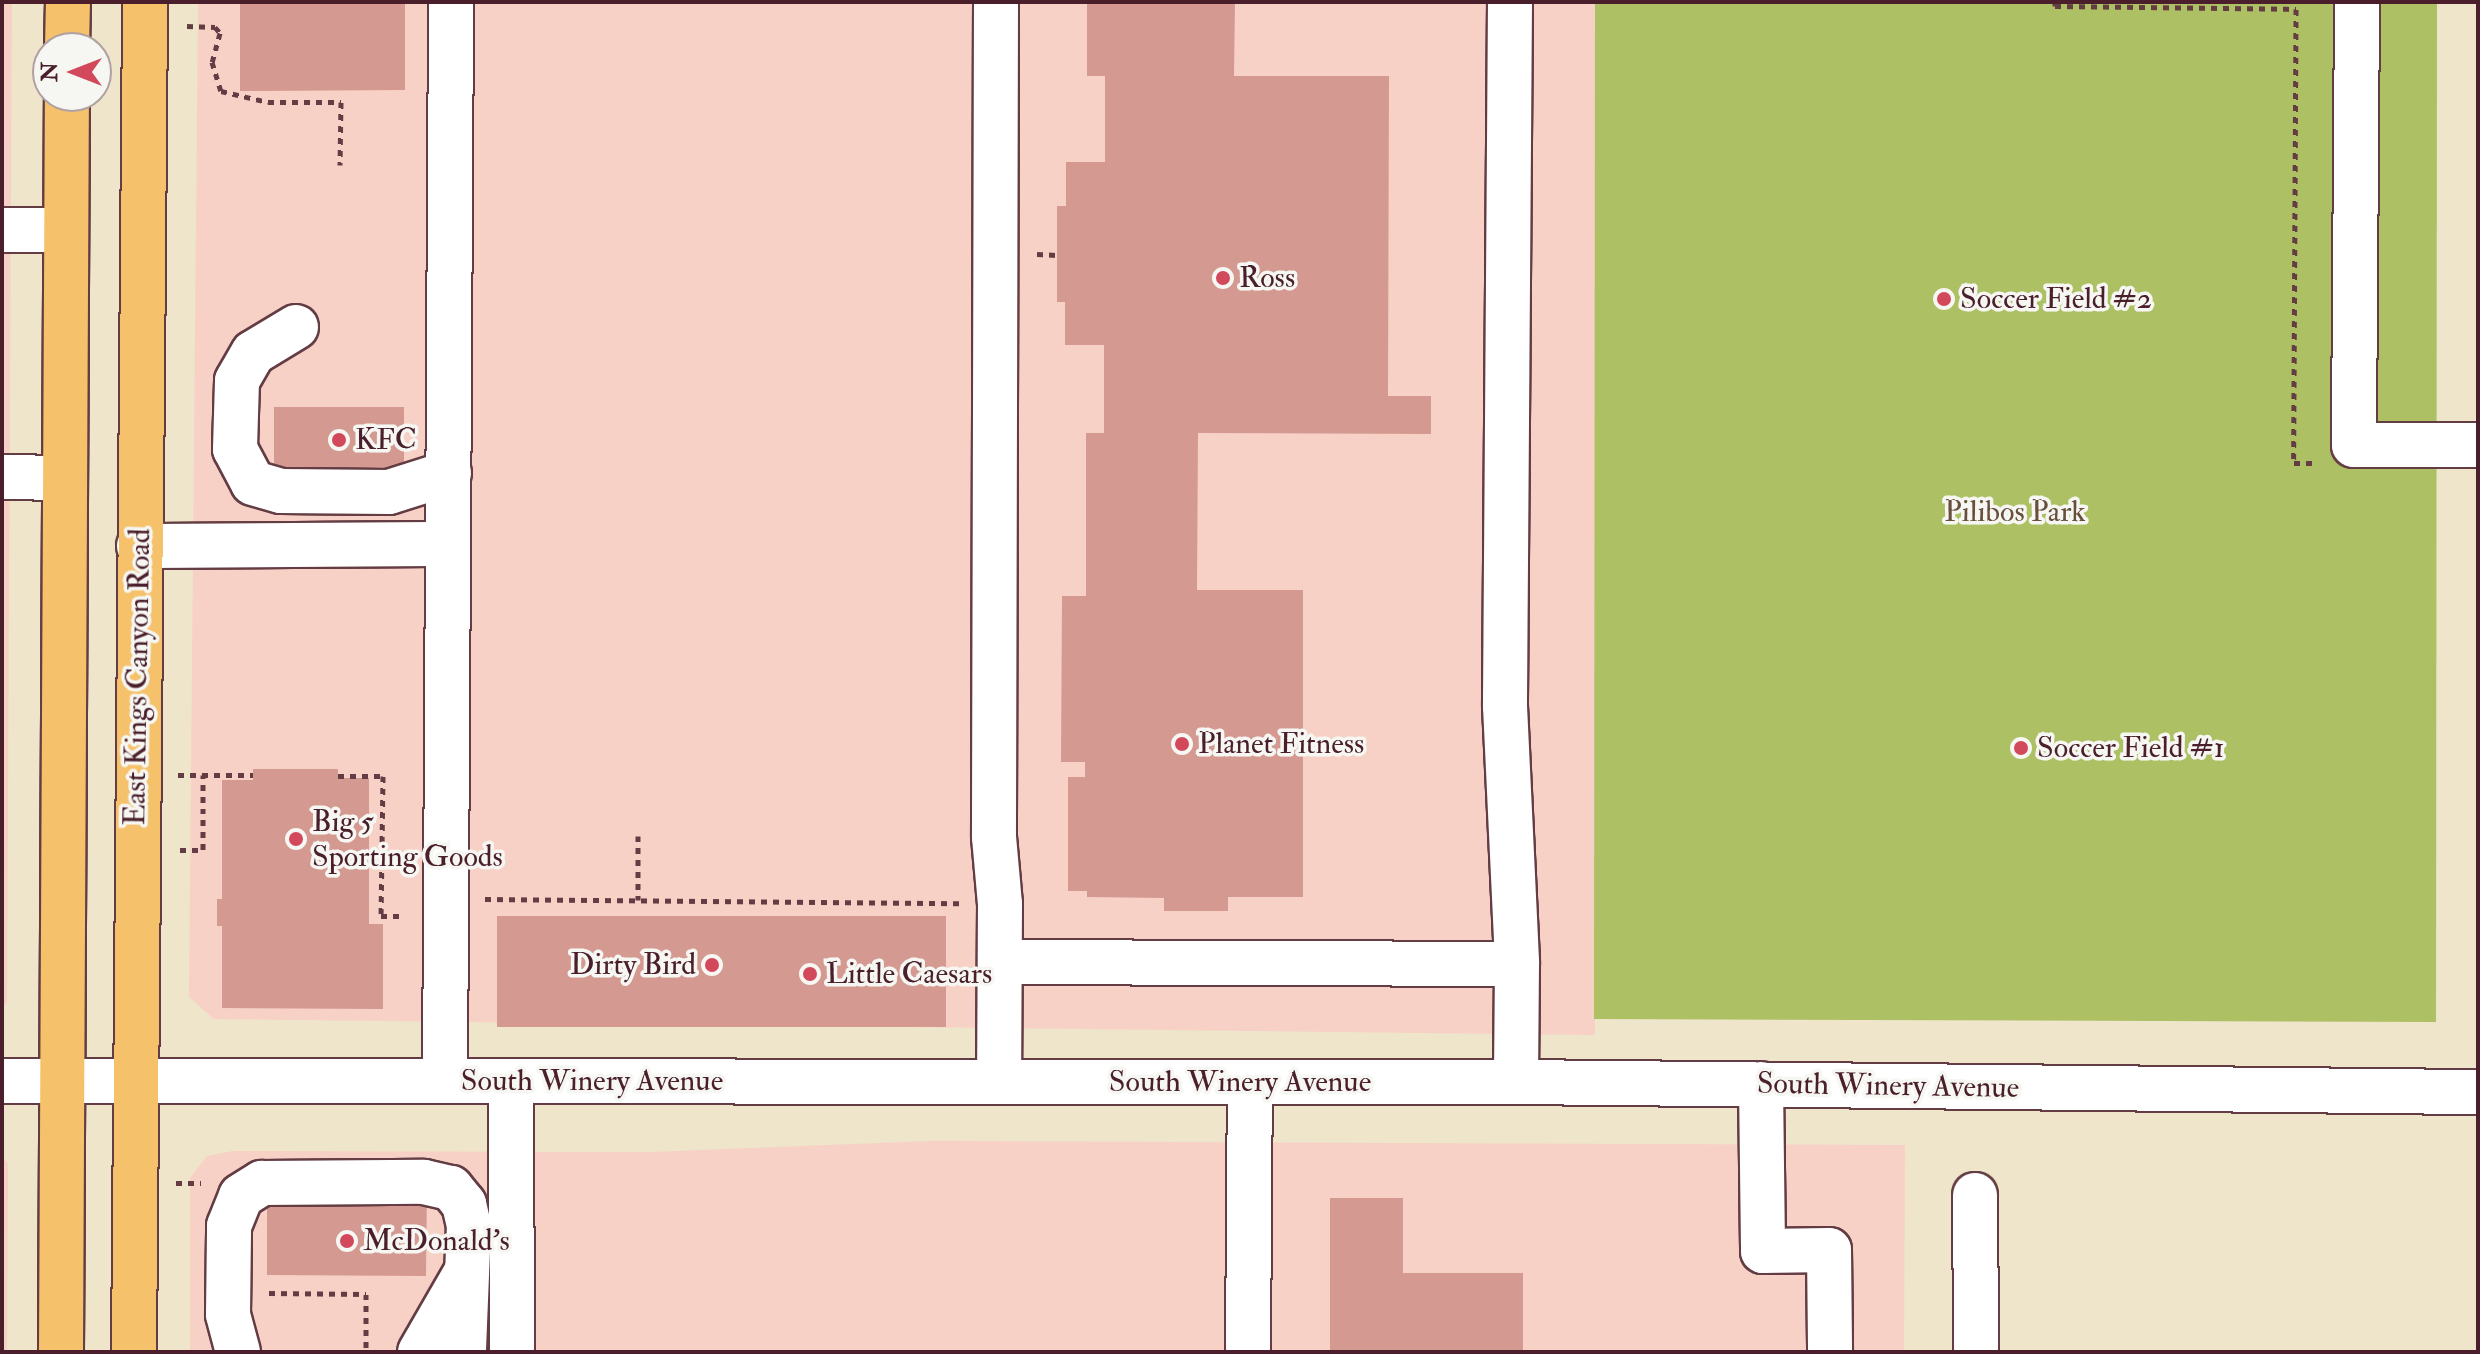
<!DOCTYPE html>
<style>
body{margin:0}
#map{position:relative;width:2480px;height:1354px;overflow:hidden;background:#eee5cb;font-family:"IM FELL Double Pica",serif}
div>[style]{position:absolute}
.built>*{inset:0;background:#f7d1c6}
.green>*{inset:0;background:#adc063}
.building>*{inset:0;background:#d49990}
.path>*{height:5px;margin-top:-2.5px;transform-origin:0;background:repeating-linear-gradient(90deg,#633d43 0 6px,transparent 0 12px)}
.roads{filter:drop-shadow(2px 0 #633d43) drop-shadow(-2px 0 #633d43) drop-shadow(0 2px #633d43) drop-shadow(0 -2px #633d43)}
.minor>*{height:44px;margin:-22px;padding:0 22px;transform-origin:22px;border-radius:22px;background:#fff}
.major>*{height:44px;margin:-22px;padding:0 22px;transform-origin:22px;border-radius:22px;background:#f5c16b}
.dots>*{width:22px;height:22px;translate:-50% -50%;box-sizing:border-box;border:4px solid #f6f6f2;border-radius:50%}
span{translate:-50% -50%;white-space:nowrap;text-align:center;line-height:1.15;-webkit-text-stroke:7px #f6f6f2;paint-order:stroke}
.poi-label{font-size:30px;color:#4a1f2b}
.left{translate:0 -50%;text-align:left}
.right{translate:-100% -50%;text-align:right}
.park-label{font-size:30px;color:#684f3c}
.street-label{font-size:30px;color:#4a1f2b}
.frame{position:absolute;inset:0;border:4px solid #4a1f2b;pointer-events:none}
.north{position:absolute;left:32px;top:32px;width:80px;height:80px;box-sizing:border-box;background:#f6f6f2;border:2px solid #b1a0a2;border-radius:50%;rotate:270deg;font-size:22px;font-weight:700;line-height:32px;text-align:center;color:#4a1f2b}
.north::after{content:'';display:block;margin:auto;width:28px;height:36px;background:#d1495b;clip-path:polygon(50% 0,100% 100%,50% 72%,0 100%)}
</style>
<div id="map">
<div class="built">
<div style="clip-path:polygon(2px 2px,12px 2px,7px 1003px,2px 1008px)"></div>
<div style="clip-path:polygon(198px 2px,1595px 2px,1595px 1035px,214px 1019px,189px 997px)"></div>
<div style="clip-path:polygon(931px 1141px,1905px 1145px,1904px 1352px,190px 1352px,190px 1178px,207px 1156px,233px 1151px,650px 1152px)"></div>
<div style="clip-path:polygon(2px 1157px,8px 1163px,7px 1352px,2px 1352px)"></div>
</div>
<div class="green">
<div style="clip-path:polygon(1595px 2px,2437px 2px,2436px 1022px,1594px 1019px)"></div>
</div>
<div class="building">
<div style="clip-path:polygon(240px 2px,405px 2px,405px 90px,240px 91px)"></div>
<div style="clip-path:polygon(1087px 2px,1235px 2px,1234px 76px,1389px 76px,1388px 396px,1431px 396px,1431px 434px,1198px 433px,1197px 590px,1303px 590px,1303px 897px,1228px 897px,1228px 911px,1164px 911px,1164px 898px,1087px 897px,1087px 891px,1068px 891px,1068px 777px,1085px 777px,1085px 762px,1061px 762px,1062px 596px,1086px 596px,1086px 433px,1104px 433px,1104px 345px,1065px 345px,1065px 302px,1057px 302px,1057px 206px,1066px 206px,1066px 162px,1105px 162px,1105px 76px,1087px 76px)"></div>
<div style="clip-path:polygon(274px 407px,404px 407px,404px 473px,274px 474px)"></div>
<div style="clip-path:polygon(253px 769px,338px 769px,338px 778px,369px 778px,369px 924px,383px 924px,383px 1009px,222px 1008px,222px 926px,217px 926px,217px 899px,222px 899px,222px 780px,253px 780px)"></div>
<div style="clip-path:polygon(497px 916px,946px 916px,946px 1027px,497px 1027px)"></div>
<div style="clip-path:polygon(427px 1187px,426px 1276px,267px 1275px,267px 1206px,272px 1206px,272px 1195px)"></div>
<div style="clip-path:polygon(1330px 1198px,1403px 1198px,1403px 1273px,1523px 1273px,1523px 1352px,1330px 1352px)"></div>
</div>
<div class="path">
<div style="left:2055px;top:2px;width:4px;rotate:90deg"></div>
<div style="left:2055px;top:6px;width:241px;rotate:0.7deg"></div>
<div style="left:2296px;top:9px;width:454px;rotate:90.3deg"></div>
<div style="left:2294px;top:463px;width:23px"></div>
<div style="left:187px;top:26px;width:28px;rotate:2deg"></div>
<div style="left:215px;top:27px;width:8px;rotate:50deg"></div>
<div style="left:220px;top:33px;width:30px;rotate:105deg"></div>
<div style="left:212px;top:62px;width:30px;rotate:73deg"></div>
<div style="left:221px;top:91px;width:48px;rotate:13.2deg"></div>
<div style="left:268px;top:102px;width:73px"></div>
<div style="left:341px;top:102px;width:63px;rotate:90.9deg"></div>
<div style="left:1037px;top:254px;width:20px;rotate:3deg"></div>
<div style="left:178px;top:775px;width:75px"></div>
<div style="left:338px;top:776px;width:45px"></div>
<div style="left:383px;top:776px;width:140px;rotate:90.8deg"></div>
<div style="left:381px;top:916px;width:22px"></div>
<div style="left:638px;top:836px;width:64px;rotate:90deg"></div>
<div style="left:180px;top:850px;width:23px"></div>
<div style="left:203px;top:850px;width:75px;rotate:-90deg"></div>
<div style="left:485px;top:899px;width:474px;rotate:0.5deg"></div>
<div style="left:176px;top:1183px;width:25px"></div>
<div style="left:269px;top:1293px;width:97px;rotate:0.6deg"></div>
<div style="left:366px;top:1294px;width:58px;rotate:90deg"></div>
</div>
<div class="roads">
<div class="minor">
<div style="left:996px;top:2px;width:835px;rotate:90.14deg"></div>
<div style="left:994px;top:837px;width:67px;rotate:84.9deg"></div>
<div style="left:1000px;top:904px;width:178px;rotate:90.3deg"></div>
<div style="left:1510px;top:2px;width:704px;rotate:90.41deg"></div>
<div style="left:1505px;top:706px;width:258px;rotate:87.3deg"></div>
<div style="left:1517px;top:964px;width:118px;rotate:90.5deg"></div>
<div style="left:2357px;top:2px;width:443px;rotate:90.4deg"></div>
<div style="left:2354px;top:445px;width:124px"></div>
<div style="left:2px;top:230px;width:64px"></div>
<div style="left:296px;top:327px;width:50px;rotate:148.8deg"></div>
<div style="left:253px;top:353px;width:32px;rotate:120deg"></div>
<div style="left:237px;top:381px;width:68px;rotate:91.7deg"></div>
<div style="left:235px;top:449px;width:38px;rotate:62deg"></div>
<div style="left:253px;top:483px;width:29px;rotate:16deg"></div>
<div style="left:281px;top:491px;width:108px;rotate:0.5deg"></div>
<div style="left:389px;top:492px;width:63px;rotate:-17.6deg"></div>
<div style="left:2px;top:477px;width:62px;rotate:0.9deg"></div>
<div style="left:139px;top:546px;width:309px;rotate:-0.4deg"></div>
<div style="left:1000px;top:962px;width:517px;rotate:0.22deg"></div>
<div style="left:2px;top:1081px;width:1514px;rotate:0.04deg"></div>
<div style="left:1516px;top:1082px;width:962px;rotate:0.6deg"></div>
<div style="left:445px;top:1081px;width:1079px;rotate:-89.68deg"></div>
<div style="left:511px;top:1081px;width:271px;rotate:89.8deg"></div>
<div style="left:1761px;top:1084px;width:167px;rotate:89.3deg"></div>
<div style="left:1763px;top:1251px;width:66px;rotate:-0.9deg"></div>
<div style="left:1829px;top:1250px;width:102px;rotate:89.4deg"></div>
<div style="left:1975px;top:1195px;width:157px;rotate:89.6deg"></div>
<div style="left:238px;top:1352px;width:39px;rotate:-105deg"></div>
<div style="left:228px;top:1314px;width:88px;rotate:-89.3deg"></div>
<div style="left:229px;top:1226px;width:32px;rotate:-68deg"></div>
<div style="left:241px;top:1196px;width:25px;rotate:-32deg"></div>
<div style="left:262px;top:1183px;width:162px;rotate:-0.4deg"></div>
<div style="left:424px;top:1182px;width:28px;rotate:13deg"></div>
<div style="left:451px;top:1188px;width:21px;rotate:51deg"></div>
<div style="left:464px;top:1204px;width:22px;rotate:77deg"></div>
<div style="left:469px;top:1225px;width:127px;rotate:92.3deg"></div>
<div style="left:420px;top:1352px;width:90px;rotate:-60deg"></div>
<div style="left:1248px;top:1352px;width:270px;rotate:-89.6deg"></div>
</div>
<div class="major">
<div style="left:67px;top:48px;width:46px;rotate:-88.8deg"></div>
<div style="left:61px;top:1352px;width:1256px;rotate:-89.73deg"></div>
<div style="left:134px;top:1352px;width:1350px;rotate:-89.53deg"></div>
</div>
</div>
<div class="dots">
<div style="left:1223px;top:278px;background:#d1495b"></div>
<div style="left:1944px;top:299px;background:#d1495b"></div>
<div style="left:339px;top:440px;background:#d1495b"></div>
<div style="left:1182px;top:744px;background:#d1495b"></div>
<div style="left:2021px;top:748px;background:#d1495b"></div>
<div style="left:296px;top:839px;background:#d1495b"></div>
<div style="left:712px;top:965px;background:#d1495b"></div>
<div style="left:810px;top:974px;background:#d1495b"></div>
<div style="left:347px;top:1241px;background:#d1495b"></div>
</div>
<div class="poi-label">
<span class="left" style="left:1239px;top:278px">Ross</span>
<span class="left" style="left:1960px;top:299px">Soccer Field #2</span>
<span class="left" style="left:355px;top:440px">KFC</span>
<span class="left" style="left:1198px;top:744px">Planet Fitness</span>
<span class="left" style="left:2037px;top:748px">Soccer Field #1</span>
<span class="left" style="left:312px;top:839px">Big 5<br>Sporting Goods</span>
<span class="right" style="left:696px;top:965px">Dirty Bird</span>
<span class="left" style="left:826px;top:974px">Little Caesars</span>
<span class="left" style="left:363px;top:1241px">McDonald's</span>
</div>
<div class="park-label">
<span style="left:2015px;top:512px">Pilibos Park</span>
</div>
<div class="street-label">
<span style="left:138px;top:677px;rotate:-89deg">East Kings Canyon Road</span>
<span style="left:592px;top:1081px">South Winery Avenue</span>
<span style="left:1240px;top:1082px">South Winery Avenue</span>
<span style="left:1888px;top:1086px;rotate:1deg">South Winery Avenue</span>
</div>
<div class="frame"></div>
<div class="north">N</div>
</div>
